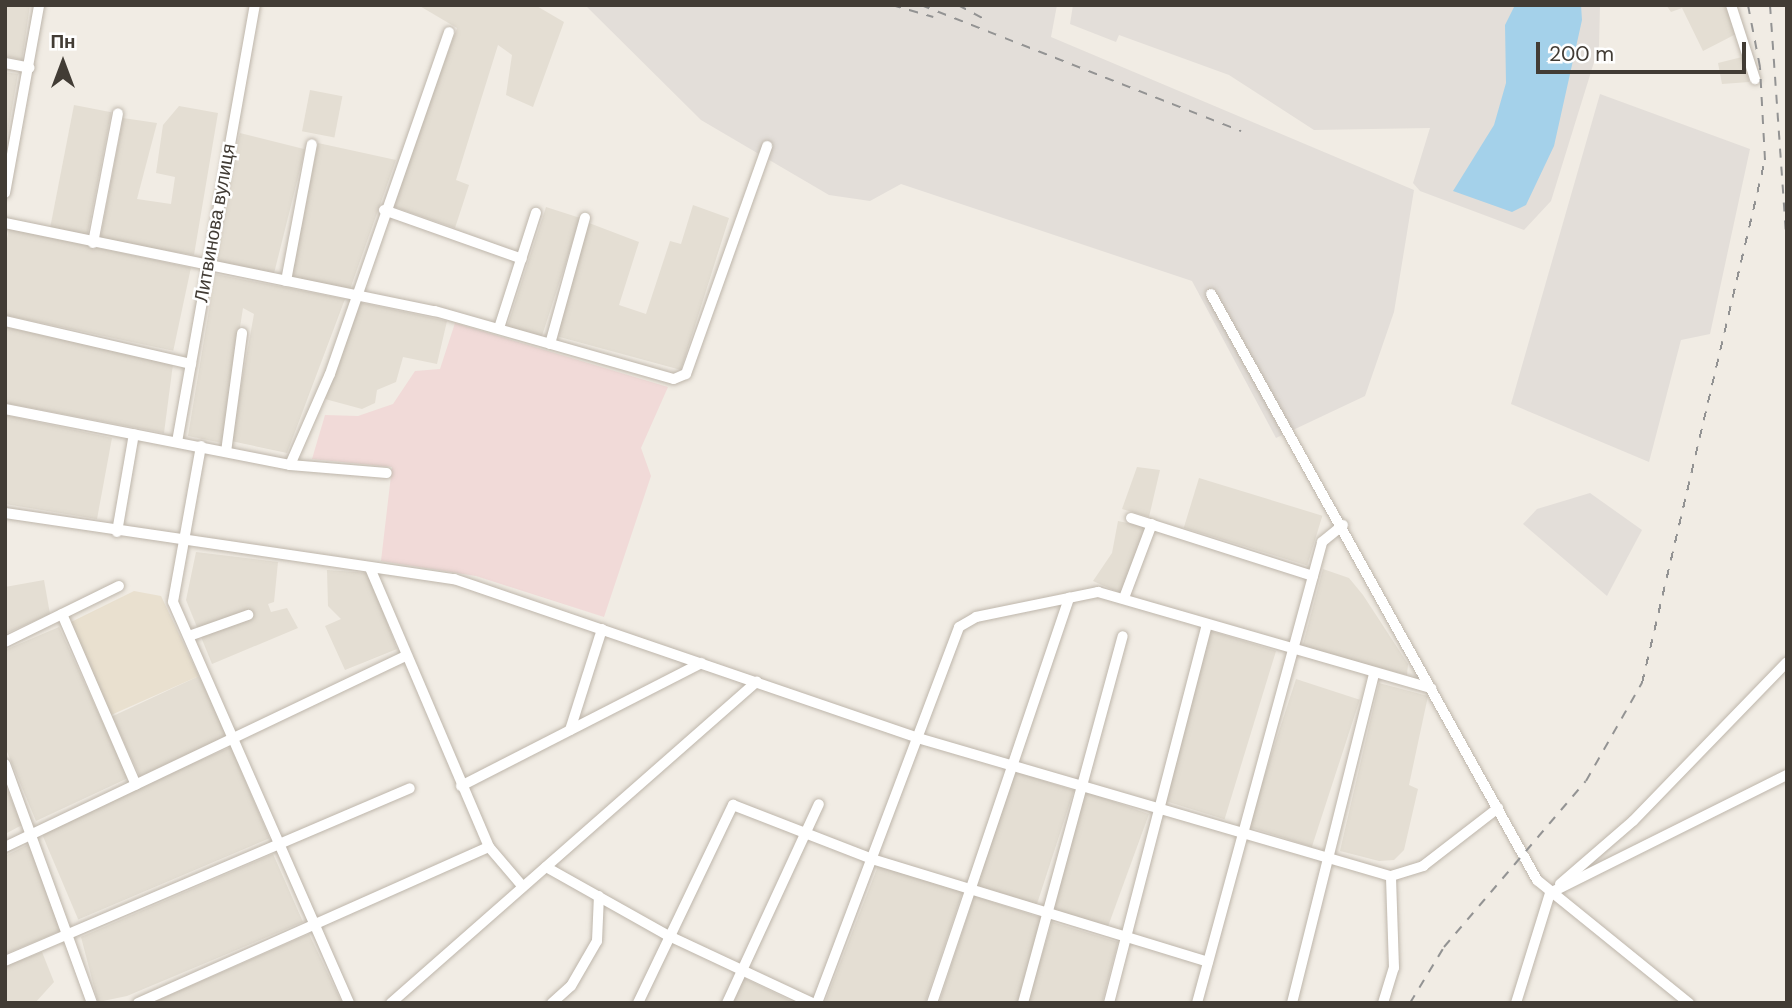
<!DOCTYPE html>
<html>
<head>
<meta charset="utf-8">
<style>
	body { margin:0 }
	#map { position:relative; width:1792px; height:1008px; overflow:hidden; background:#f1ece4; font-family:"DM Sans",sans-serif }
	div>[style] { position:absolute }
	.residential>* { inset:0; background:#e4ded3; transform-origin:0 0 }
	.industrial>* { inset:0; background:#e3ded9 }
	.education>* { inset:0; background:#e9e0cf }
	.medical>* { inset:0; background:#f1dad8 }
	.water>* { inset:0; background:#a4d1ea }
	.roads { filter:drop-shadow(0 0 2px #beb6ab) drop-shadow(0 0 2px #beb6ab) }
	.minor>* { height:10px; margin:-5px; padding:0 5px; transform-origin:5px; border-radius:5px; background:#fff }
	.rail>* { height:2px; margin-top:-1px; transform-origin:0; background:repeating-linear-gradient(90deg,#939393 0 9px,transparent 0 18px) }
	span { translate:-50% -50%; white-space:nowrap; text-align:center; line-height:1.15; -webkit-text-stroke:5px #fff; paint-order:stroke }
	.street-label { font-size:19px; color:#423c35 }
	.frame { position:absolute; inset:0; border:7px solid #423c35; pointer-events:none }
	.north { position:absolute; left:28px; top:28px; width:70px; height:70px; -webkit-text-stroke:5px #fff; paint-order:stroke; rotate:0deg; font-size:19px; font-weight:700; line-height:28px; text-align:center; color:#423c35 }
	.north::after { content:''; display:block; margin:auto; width:24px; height:32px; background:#423c35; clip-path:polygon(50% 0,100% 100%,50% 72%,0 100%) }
	.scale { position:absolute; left:1536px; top:42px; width:210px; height:32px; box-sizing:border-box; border:4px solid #423c35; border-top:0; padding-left:9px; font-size:21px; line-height:24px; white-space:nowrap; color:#423c35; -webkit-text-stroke:5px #fff; paint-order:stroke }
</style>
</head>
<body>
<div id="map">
	<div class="residential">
		<div style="clip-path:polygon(5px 5px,30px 5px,22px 60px,5px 56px)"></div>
		<div style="clip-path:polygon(418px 5px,535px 5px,564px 22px,533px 107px,506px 95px,512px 55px,498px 45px,456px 180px,469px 185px,455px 228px,391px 206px,457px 28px)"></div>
		<div style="clip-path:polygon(1666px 5px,1726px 5px,1738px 33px,1703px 51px,1682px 8px,1671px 12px)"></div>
		<div style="clip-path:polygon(1746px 56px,1749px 82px,1722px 84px,1718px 63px)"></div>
		<div style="clip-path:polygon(5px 72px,18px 74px,7px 137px,5px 136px)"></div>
		<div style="left:310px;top:90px;width:33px;height:42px;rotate:11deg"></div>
		<div style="left:74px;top:105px;width:38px;height:125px;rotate:11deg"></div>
		<div style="clip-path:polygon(179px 106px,218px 113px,194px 255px,100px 240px,123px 118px,157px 123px,137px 199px,171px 204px,175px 177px,156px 173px,163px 125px)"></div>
		<div style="left:240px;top:133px;width:67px;height:130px;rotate:14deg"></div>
		<div style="clip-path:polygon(318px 143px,396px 160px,349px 292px,291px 278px)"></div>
		<div style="clip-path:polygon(693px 205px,729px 218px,681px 370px,556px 336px,589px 223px,639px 242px,619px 305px,646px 314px,670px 241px,681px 244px)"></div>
		<div style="left:546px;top:207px;width:36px;height:126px;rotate:18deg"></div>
		<div style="left:9px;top:229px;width:186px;height:85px;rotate:12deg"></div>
		<div style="clip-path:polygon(215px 274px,345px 299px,287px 453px,231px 441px,254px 314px,243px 308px,222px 443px,188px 436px)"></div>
		<div style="clip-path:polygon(358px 302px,447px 321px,437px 364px,403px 357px,396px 382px,377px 390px,375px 403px,362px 409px,325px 399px)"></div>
		<div style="clip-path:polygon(5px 327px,173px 364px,164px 433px,5px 403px)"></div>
		<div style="clip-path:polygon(5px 415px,112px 438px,97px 519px,5px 504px)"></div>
		<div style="clip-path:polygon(1137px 467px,1160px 470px,1149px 517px,1122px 509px)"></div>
		<div style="left:1199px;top:478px;width:129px;height:52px;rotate:17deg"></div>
		<div style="clip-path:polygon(1118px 521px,1146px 527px,1122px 594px,1093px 581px,1112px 553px)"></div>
		<div style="clip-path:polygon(196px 552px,278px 562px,274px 602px,268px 604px,271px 612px,287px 608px,298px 628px,212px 664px,186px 600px)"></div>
		<div style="clip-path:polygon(1323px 569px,1349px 578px,1363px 595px,1408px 664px,1407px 675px,1302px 648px)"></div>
		<div style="clip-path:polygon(327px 570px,369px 573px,397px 649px,345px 670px,325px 626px,341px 619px,328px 606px)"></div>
		<div style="clip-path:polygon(44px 580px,50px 614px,5px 634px,5px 587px)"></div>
		<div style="clip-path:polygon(59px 627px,128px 778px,36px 821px,5px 747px,5px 650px)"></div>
		<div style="left:1211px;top:631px;width:68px;height:176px;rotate:17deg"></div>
		<div style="left:199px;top:676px;width:66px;height:96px;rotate:65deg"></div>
		<div style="left:1296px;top:679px;width:67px;height:155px;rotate:18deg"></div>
		<div style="clip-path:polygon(1379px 683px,1428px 696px,1409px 785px,1418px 789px,1404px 850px,1394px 860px,1379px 861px,1340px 851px)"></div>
		<div style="left:231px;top:747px;width:99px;height:208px;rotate:67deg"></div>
		<div style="left:1014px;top:771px;width:63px;height:120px;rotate:18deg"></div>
		<div style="clip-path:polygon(5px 784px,22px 825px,5px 834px)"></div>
		<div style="left:1085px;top:791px;width:68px;height:123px;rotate:20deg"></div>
		<div style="clip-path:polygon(31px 843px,65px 929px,5px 954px,5px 856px)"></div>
		<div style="clip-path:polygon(273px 854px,303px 922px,127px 996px,98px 1002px,81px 937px)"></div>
		<div style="clip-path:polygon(878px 866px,963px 891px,925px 1003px,825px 1002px)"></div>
		<div style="clip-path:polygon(974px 896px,1042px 918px,1017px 1003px,939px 1003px)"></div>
		<div style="clip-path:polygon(1052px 922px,1118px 942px,1102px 1003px,1027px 1003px)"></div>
		<div style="clip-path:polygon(309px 934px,342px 1003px,151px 1003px)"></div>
		<div style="clip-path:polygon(42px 952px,54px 982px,35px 1003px,5px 1003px,5px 966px)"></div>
		<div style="clip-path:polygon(744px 978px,795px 1003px,733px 1003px)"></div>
	</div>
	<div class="industrial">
		<div style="clip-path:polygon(585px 5px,1057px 5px,1051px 37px,1414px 190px,1394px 312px,1365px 396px,1276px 438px,1192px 281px,901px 184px,870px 201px,829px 195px,701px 120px)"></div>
		<div style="clip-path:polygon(1073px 5px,1600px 5px,1599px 46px,1551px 201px,1524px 230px,1420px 191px,1413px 183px,1430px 128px,1314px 130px,1229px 75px,1119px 35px,1116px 42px,1070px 24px)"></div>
		<div style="clip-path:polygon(1600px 94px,1750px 149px,1710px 334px,1681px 340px,1649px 462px,1511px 404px)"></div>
		<div style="clip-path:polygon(1590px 493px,1642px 530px,1607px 596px,1523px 524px,1537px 509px)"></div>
	</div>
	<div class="education">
		<div style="clip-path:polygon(134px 591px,161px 596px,199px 676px,111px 715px,69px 623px)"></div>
	</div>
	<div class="medical">
		<div style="clip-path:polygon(455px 323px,668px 387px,641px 448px,651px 476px,604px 617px,476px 576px,381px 561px,392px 467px,312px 459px,325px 415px,358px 416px,393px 404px,415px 371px,440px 369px)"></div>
	</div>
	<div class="water">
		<div style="clip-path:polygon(1515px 5px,1581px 5px,1582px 20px,1554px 146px,1526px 205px,1512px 212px,1453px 191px,1494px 125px,1506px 83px,1505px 25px)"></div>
	</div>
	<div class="roads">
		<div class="minor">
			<div style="left:1731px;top:5px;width:78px;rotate:72deg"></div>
			<div style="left:5px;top:63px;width:25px;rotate:11deg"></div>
			<div style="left:5px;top:193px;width:191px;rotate:-79.7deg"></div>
			<div style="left:384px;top:210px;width:146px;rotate:19.5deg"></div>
			<div style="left:5px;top:223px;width:439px;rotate:11.6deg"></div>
			<div style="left:435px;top:311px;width:248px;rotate:15.9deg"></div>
			<div style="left:674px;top:379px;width:13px;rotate:-23deg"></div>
			<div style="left:686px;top:374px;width:242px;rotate:-70.4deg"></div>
			<div style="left:93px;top:243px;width:132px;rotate:-79.1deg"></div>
			<div style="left:286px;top:281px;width:139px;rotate:-79.3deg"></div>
			<div style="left:1211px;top:294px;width:671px;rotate:60.91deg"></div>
			<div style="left:1537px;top:880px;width:196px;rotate:39deg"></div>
			<div style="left:5px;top:321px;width:191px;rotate:13deg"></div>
			<div style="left:499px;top:328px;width:121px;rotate:-72.2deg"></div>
			<div style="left:550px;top:344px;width:131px;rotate:-74.5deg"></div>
			<div style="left:5px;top:409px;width:290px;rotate:11.1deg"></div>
			<div style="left:290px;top:465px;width:97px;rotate:4.7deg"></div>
			<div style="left:177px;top:442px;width:444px;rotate:-79.9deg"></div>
			<div style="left:201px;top:446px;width:158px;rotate:100.2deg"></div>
			<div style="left:173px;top:602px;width:438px;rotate:66.3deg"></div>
			<div style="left:226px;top:452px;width:120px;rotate:-82.3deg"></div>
			<div style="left:290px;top:465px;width:99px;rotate:-66.3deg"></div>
			<div style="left:330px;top:374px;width:362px;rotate:-70.8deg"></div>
			<div style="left:5px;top:513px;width:454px;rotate:8.4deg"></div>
			<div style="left:454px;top:579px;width:490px;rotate:18.9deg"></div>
			<div style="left:918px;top:738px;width:493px;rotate:16.3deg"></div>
			<div style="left:1131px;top:518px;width:191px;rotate:17.7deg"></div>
			<div style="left:117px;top:532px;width:99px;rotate:-80.2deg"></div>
			<div style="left:370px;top:568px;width:303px;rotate:66.9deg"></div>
			<div style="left:489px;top:847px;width:52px;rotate:49.6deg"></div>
			<div style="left:1124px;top:598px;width:79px;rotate:-69.3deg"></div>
			<div style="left:62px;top:614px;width:186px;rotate:66.6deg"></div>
			<div style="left:189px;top:636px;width:63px;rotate:-19.6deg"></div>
			<div style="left:5px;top:642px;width:127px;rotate:-26.2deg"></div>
			<div style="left:570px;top:730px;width:106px;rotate:-72.4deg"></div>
			<div style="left:5px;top:764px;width:254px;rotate:70deg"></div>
			<div style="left:461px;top:786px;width:270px;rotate:-27.1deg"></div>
			<div style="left:5px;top:847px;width:442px;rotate:-25.5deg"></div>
			<div style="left:546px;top:867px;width:139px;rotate:29.3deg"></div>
			<div style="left:667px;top:935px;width:160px;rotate:25.1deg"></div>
			<div style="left:1560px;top:884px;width:96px;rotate:-40.8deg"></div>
			<div style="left:1633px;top:821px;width:221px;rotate:-45.9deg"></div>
			<div style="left:5px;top:961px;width:440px;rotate:-23.1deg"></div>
			<div style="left:138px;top:1003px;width:384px;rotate:-24deg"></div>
			<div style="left:391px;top:1003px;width:487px;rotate:-41.3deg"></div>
			<div style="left:552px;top:1003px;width:25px;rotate:-42deg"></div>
			<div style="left:571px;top:986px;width:52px;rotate:-60deg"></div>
			<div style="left:597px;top:941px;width:45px;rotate:-87.5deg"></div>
			<div style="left:638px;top:1003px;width:220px;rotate:-64.4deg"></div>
			<div style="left:733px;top:805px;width:152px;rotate:21.2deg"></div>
			<div style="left:875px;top:860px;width:348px;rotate:17deg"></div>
			<div style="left:727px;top:1003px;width:219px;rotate:-65.2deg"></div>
			<div style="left:817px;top:1003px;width:402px;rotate:-69.3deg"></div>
			<div style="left:959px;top:627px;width:20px;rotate:-30deg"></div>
			<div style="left:976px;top:617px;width:125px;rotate:-11.6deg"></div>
			<div style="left:1098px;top:592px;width:347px;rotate:16.1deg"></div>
			<div style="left:932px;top:1003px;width:428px;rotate:-71.3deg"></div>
			<div style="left:1023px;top:1003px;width:380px;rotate:-74.8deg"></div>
			<div style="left:1109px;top:1003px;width:390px;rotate:-75.5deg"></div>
			<div style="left:1197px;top:1003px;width:478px;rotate:-74.8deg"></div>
			<div style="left:1322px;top:542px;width:27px;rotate:-39deg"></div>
			<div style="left:1292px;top:1003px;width:338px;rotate:-76deg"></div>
			<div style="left:1383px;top:1003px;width:37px;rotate:-73deg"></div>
			<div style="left:1394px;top:968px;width:92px;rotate:-91.9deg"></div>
			<div style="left:1391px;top:876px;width:34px;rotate:-17deg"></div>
			<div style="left:1423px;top:866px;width:95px;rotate:-37.7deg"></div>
			<div style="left:1516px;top:1003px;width:115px;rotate:-72.8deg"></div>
			<div style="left:1550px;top:893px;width:265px;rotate:-26.5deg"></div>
		</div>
	</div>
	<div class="rail">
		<div style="left:892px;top:5px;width:43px;rotate:16.3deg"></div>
		<div style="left:921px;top:5px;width:344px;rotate:21.5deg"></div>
		<div style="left:958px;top:5px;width:32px;rotate:28deg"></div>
		<div style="left:1770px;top:5px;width:246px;rotate:86deg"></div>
		<div style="left:1410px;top:1003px;width:66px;rotate:-58.7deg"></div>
		<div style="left:1444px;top:947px;width:218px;rotate:-49.5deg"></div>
		<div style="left:1586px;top:781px;width:113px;rotate:-60.3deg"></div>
		<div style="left:1642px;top:683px;width:537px;rotate:-76.77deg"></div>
		<div style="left:1765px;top:160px;width:93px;rotate:-93.1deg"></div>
		<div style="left:1760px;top:67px;width:63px;rotate:-101deg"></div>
	</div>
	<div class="street-label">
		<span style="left:215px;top:223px;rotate:-80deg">Литвинова вулиця</span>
	</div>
	<div class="frame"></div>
	<div class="north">Пн</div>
	<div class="scale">200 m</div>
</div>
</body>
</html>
